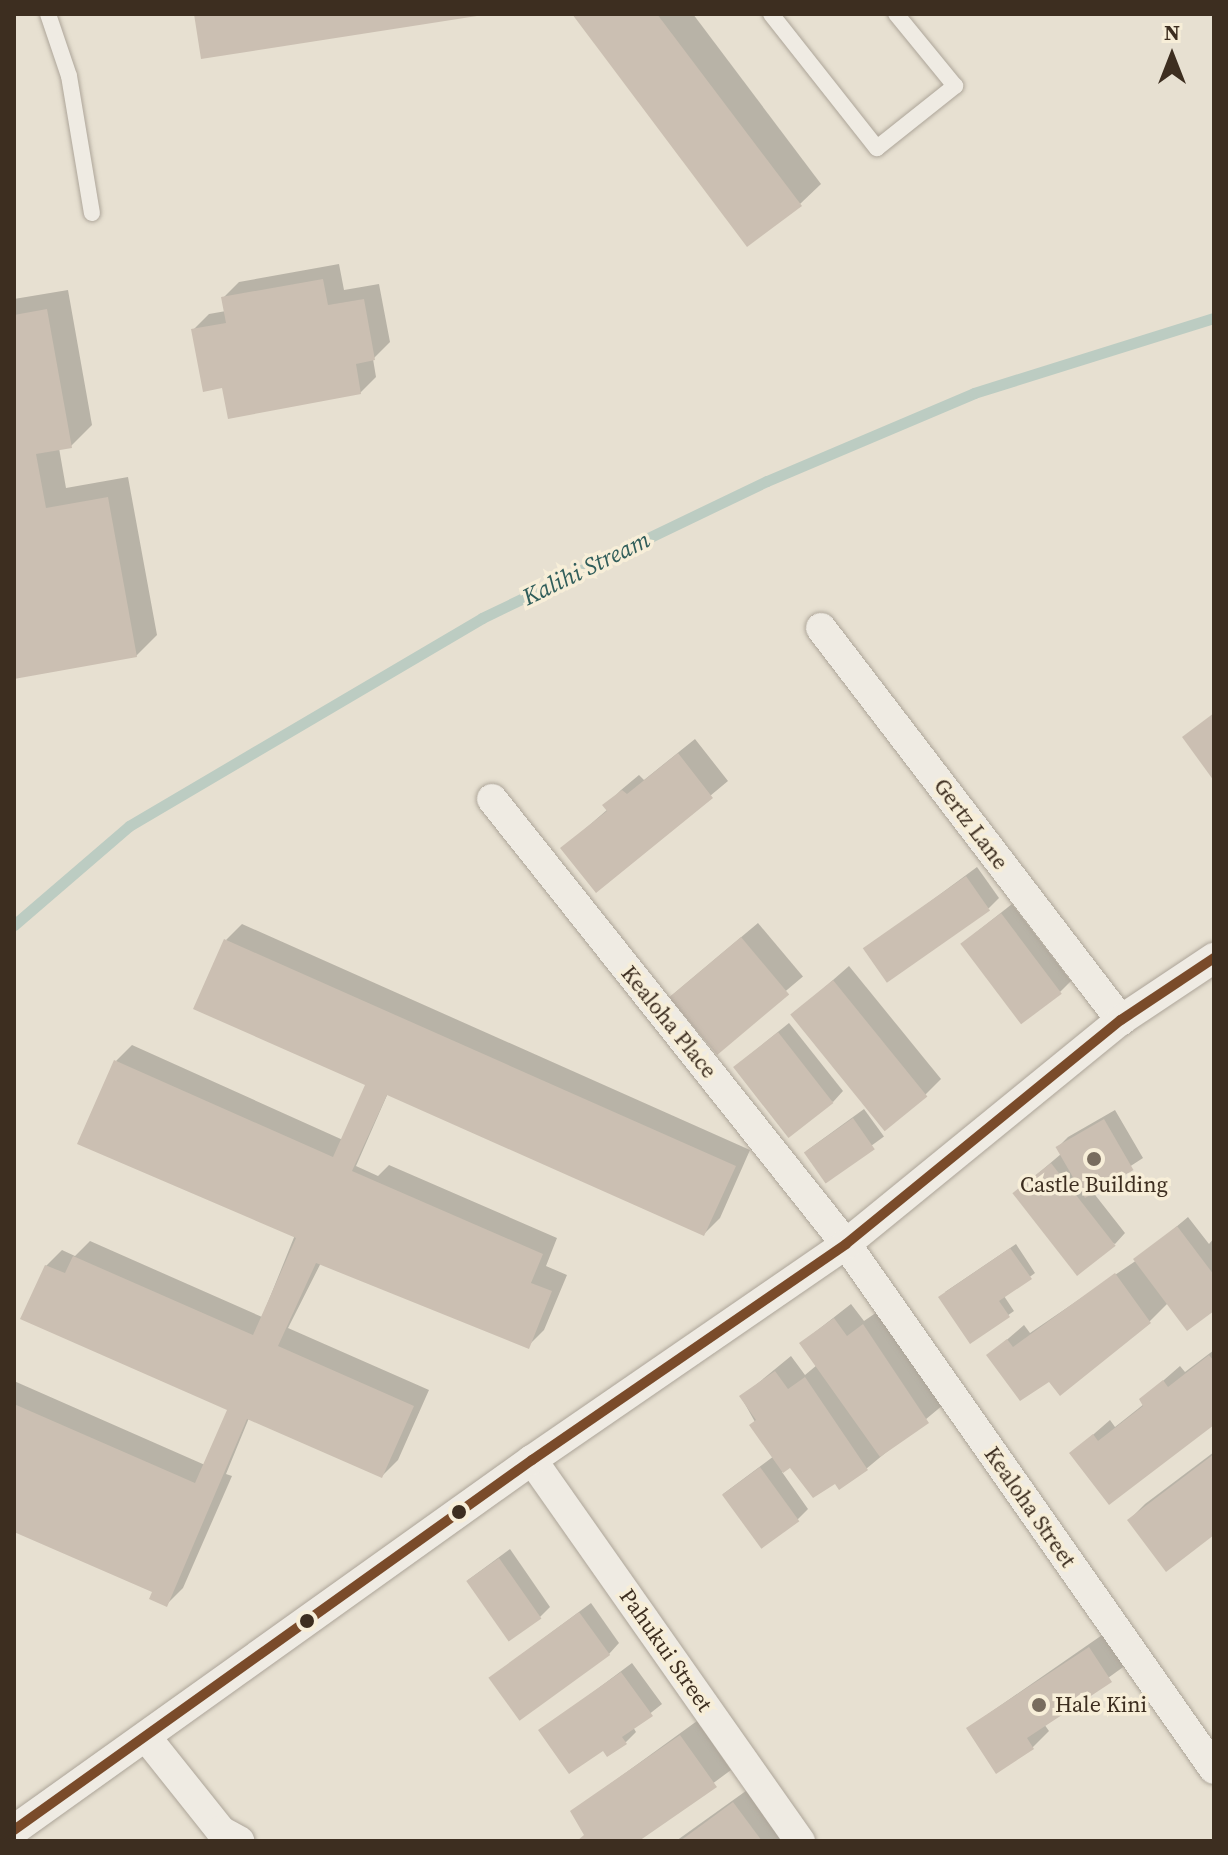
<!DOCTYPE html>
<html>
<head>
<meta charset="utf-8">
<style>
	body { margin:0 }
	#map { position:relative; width:1228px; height:1855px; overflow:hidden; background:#e7e0d1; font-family:"Source Serif 4",serif }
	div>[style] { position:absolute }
	.shadow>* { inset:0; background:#0003; transform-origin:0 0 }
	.stream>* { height:11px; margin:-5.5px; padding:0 5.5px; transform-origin:5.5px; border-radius:5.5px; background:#bcccc2 }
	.building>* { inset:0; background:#cbbfb2; transform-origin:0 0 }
	.roads { filter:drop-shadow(0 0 2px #ada599) drop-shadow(0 0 2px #ada599) }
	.service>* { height:16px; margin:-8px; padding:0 8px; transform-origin:8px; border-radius:8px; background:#efebe3 }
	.minor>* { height:30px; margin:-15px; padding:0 15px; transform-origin:15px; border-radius:15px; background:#efebe3 }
	.bus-1>* { height:10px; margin:-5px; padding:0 5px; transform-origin:5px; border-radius:5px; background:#7a4b2a }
	.dots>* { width:22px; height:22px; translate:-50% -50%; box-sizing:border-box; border:4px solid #f7eed8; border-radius:50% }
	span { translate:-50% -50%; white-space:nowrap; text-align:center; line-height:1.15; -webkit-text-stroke:7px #f7eed8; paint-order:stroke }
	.street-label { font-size:22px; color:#3d2e20 }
	.poi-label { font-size:22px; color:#3d2e20 }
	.left { translate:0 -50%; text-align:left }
	.water-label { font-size:24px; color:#2f5d5a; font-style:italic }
	.frame { position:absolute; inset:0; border:16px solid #3d2e20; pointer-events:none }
	.north { position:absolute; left:1132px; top:16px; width:80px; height:80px; -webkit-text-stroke:6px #f7eed8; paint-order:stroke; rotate:0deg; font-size:22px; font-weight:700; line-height:32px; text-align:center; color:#3d2e20 }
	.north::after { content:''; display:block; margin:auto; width:28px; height:36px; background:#3d2e20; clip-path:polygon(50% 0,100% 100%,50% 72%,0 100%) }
</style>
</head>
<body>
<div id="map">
	<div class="shadow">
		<div style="clip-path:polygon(574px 14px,693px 14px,821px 184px,800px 204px)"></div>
		<div style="clip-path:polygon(339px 264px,344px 290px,379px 284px,390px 342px,373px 359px,376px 377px,360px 393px,224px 386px,193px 330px,209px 314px,226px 311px,223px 298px,239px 282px)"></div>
		<div style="clip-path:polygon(68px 290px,92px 425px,71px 446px,59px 448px,66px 488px,128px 477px,157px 635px,136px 656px,14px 677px,14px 299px)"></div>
		<div style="clip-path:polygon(695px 739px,728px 781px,597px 890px,563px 848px,608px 809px,605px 806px,621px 790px,639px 775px,644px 780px)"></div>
		<div style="clip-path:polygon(977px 867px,999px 898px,989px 908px,866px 949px)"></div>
		<div style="clip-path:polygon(1012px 904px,1071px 981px,1060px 992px,974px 934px)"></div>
		<div style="left:758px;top:923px;width:70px;height:114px;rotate:50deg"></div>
		<div style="clip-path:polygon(242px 924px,750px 1150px,720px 1218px,704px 1234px,388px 1093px,356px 1166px,378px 1176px,389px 1165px,557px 1238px,546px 1266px,567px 1275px,544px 1330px,528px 1346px,333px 1239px,288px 1328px,429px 1390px,398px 1460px,382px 1476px,249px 1418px,226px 1474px,232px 1476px,183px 1588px,167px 1604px,155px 1591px,14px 1530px,14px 1381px,205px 1465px,230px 1410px,46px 1266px,62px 1250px,75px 1256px,90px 1241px,262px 1317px,301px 1220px,116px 1061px,132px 1045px,343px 1140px,368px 1084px,226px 940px)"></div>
		<div style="clip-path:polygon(849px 966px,941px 1079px,925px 1095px,793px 1015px)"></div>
		<div style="clip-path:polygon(789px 1023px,843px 1091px,833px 1102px,747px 1057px)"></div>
		<div style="left:864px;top:1109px;width:34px;height:71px;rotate:54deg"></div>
		<div style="clip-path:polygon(1115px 1110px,1143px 1158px,1092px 1191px,1125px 1233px,1115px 1244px,1015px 1193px,1061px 1154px,1057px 1148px,1068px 1137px)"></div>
		<div style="clip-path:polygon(1188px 1217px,1209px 1244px,1214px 1238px,1214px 1308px,1168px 1303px,1150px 1321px,1050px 1379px,988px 1356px,1024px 1325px,1030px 1333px,1134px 1262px)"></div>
		<div style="clip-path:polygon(1016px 1244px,1035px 1273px,1004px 1296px,1014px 1311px,971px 1341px,945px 1292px)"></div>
		<div style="clip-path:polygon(851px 1304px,864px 1321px,880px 1310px,943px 1405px,866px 1469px,836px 1482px,791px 1465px,782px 1472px,808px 1509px,797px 1520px,723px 1494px,774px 1456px,741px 1397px,791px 1356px,805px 1375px,817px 1365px,801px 1343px)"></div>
		<div style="clip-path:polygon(1214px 1350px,1214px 1423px,1072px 1453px,1110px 1420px,1115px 1427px,1144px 1404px,1141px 1400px,1180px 1366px,1185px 1372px)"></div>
		<div style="clip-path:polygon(1214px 1452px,1214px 1533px,1129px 1520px,1145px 1504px)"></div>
		<div style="clip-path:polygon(510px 1549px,550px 1607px,540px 1617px,468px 1580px)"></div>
		<div style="clip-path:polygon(591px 1603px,619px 1643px,609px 1654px,491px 1677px)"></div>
		<div style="clip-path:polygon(1105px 1633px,1126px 1665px,1044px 1724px,1049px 1731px,1033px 1747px,996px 1771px,968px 1728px)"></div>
		<div style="clip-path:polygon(632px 1663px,662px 1704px,633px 1727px,636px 1732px,626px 1742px,541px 1731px)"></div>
		<div style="clip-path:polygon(697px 1721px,731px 1770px,635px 1841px,581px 1841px,586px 1835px,573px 1811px)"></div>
		<div style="clip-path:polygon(750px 1788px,783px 1841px,676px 1841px)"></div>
	</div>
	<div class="stream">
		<div style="left:14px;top:925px;width:152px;rotate:-40.7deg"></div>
		<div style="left:129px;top:826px;width:410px;rotate:-30.5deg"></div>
		<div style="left:482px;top:618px;width:316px;rotate:-25.7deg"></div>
		<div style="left:767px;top:481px;width:225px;rotate:-23deg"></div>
		<div style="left:974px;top:393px;width:251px;rotate:-17.4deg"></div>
	</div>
	<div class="building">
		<div style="clip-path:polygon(194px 14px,477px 14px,477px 16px,201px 59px)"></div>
		<div style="clip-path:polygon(572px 14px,657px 14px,802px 206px,747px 247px)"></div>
		<div style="clip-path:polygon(323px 279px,328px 305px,364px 299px,375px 360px,356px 364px,361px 394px,228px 419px,222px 388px,203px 392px,191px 329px,226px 323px,221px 297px)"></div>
		<div style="clip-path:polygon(47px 309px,72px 448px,36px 454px,46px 508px,108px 497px,137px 657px,14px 679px,14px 315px)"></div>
		<div style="clip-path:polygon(1214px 713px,1214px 781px,1182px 737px)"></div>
		<div style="clip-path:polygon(678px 753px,713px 798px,596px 893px,560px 848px,607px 811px,602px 805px,622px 790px,627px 794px)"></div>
		<div style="left:966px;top:876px;width:42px;height:126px;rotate:55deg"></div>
		<div style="left:1001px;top:913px;width:101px;height:51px;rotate:53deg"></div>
		<div style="left:741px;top:937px;width:75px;height:94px;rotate:50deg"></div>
		<div style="clip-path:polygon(224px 939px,736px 1166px,704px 1236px,387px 1095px,352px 1171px,543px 1254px,531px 1283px,552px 1291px,529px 1349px,316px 1263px,278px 1346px,414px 1406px,382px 1478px,247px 1419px,167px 1607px,149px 1599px,152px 1592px,14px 1532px,14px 1404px,195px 1483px,227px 1410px,20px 1319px,45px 1265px,65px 1273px,73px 1256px,253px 1335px,296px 1238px,77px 1144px,114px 1060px,333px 1157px,365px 1085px,193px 1009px)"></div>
		<div style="left:833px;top:980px;width:150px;height:55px;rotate:51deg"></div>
		<div style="left:778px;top:1032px;width:90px;height:57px;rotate:52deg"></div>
		<div style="left:853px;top:1118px;width:38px;height:60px;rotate:55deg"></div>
		<div style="left:1104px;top:1119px;width:59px;height:56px;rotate:60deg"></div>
		<div style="left:1051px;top:1163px;width:105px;height:49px;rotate:52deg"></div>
		<div style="clip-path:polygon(1177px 1226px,1214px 1275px,1214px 1311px,1187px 1331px,1133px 1259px)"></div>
		<div style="clip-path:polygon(1010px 1248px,1032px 1279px,999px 1301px,1010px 1317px,970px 1344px,938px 1297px)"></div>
		<div style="clip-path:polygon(1115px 1273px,1151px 1323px,1060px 1396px,1049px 1382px,1020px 1401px,986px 1355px,1007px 1339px,1013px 1347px)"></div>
		<div style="clip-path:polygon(834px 1318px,847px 1336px,863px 1324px,929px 1423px,880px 1457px,799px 1343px)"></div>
		<div style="clip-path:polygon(1209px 1355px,1214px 1361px,1214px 1425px,1109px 1505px,1069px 1453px,1093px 1434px,1098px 1441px,1143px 1406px,1139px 1399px,1163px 1380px,1168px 1387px)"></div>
		<div style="clip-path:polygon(775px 1371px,788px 1389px,805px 1377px,868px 1470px,839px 1490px,835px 1484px,813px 1498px,790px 1468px,783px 1473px,749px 1425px,756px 1420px,739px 1396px)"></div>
		<div style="clip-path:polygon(1214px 1454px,1214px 1535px,1166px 1572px,1127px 1520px)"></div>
		<div style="left:760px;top:1467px;width:67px;height:47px;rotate:54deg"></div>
		<div style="left:499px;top:1558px;width:74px;height:40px;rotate:55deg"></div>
		<div style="left:579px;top:1612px;width:53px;height:112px;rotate:54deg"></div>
		<div style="clip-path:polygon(1089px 1647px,1112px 1682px,1027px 1738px,1034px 1749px,996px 1774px,966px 1728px)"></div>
		<div style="clip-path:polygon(621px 1672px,653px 1716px,622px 1737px,627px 1744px,607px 1757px,603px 1751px,569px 1774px,538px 1730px)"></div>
		<div style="clip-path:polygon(680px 1735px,717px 1787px,639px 1841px,577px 1841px,584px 1835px,570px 1811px)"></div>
		<div style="clip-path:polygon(733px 1802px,762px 1841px,680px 1841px)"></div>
	</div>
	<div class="roads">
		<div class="service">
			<div style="left:48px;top:14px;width:65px;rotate:71.3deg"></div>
			<div style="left:69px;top:76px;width:139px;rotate:80.5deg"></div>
			<div style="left:771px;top:14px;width:171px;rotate:51.7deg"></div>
			<div style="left:877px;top:148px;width:100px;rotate:-38.5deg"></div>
			<div style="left:955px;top:86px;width:93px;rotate:-129.3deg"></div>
		</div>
		<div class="minor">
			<div style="left:821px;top:628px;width:494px;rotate:52.6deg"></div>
			<div style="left:492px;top:799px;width:569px;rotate:51.5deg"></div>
			<div style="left:846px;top:1244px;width:641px;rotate:54.97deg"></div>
			<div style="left:532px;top:1460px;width:466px;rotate:54.9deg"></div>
			<div style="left:146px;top:1737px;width:120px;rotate:51.4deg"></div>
			<div style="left:221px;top:1831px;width:21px;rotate:29deg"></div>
			<div style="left:14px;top:1830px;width:637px;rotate:-35.54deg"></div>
			<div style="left:532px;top:1460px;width:381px;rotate:-34.5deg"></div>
			<div style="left:846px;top:1244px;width:355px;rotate:-39.2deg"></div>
			<div style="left:1121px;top:1020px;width:112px;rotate:-33.7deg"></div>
		</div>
	</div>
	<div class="bus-1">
		<div style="left:14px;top:1830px;width:637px;rotate:-35.54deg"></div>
		<div style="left:532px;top:1460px;width:381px;rotate:-34.5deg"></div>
		<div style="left:846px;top:1244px;width:355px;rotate:-39.2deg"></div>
		<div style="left:1121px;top:1020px;width:112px;rotate:-33.7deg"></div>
	</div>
	<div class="dots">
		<div style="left:1094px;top:1159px;background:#786c5e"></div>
		<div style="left:459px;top:1512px;background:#3d2e20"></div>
		<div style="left:307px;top:1621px;background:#3d2e20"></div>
		<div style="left:1039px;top:1705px;background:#786c5e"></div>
	</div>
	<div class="street-label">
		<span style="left:971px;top:824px;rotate:53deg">Gertz Lane</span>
		<span style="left:669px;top:1022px;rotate:51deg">Kealoha Place</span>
		<span style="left:1030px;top:1507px;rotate:55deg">Kealoha Street</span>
		<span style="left:666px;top:1650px;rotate:55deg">Pahukui Street</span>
	</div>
	<div class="poi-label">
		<span style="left:1094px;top:1185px">Castle Building</span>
		<span class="left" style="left:1055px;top:1705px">Hale Kini</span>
	</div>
	<div class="water-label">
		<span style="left:586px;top:568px;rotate:-26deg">Kalihi Stream</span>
	</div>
	<div class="frame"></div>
	<div class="north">N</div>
</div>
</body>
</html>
